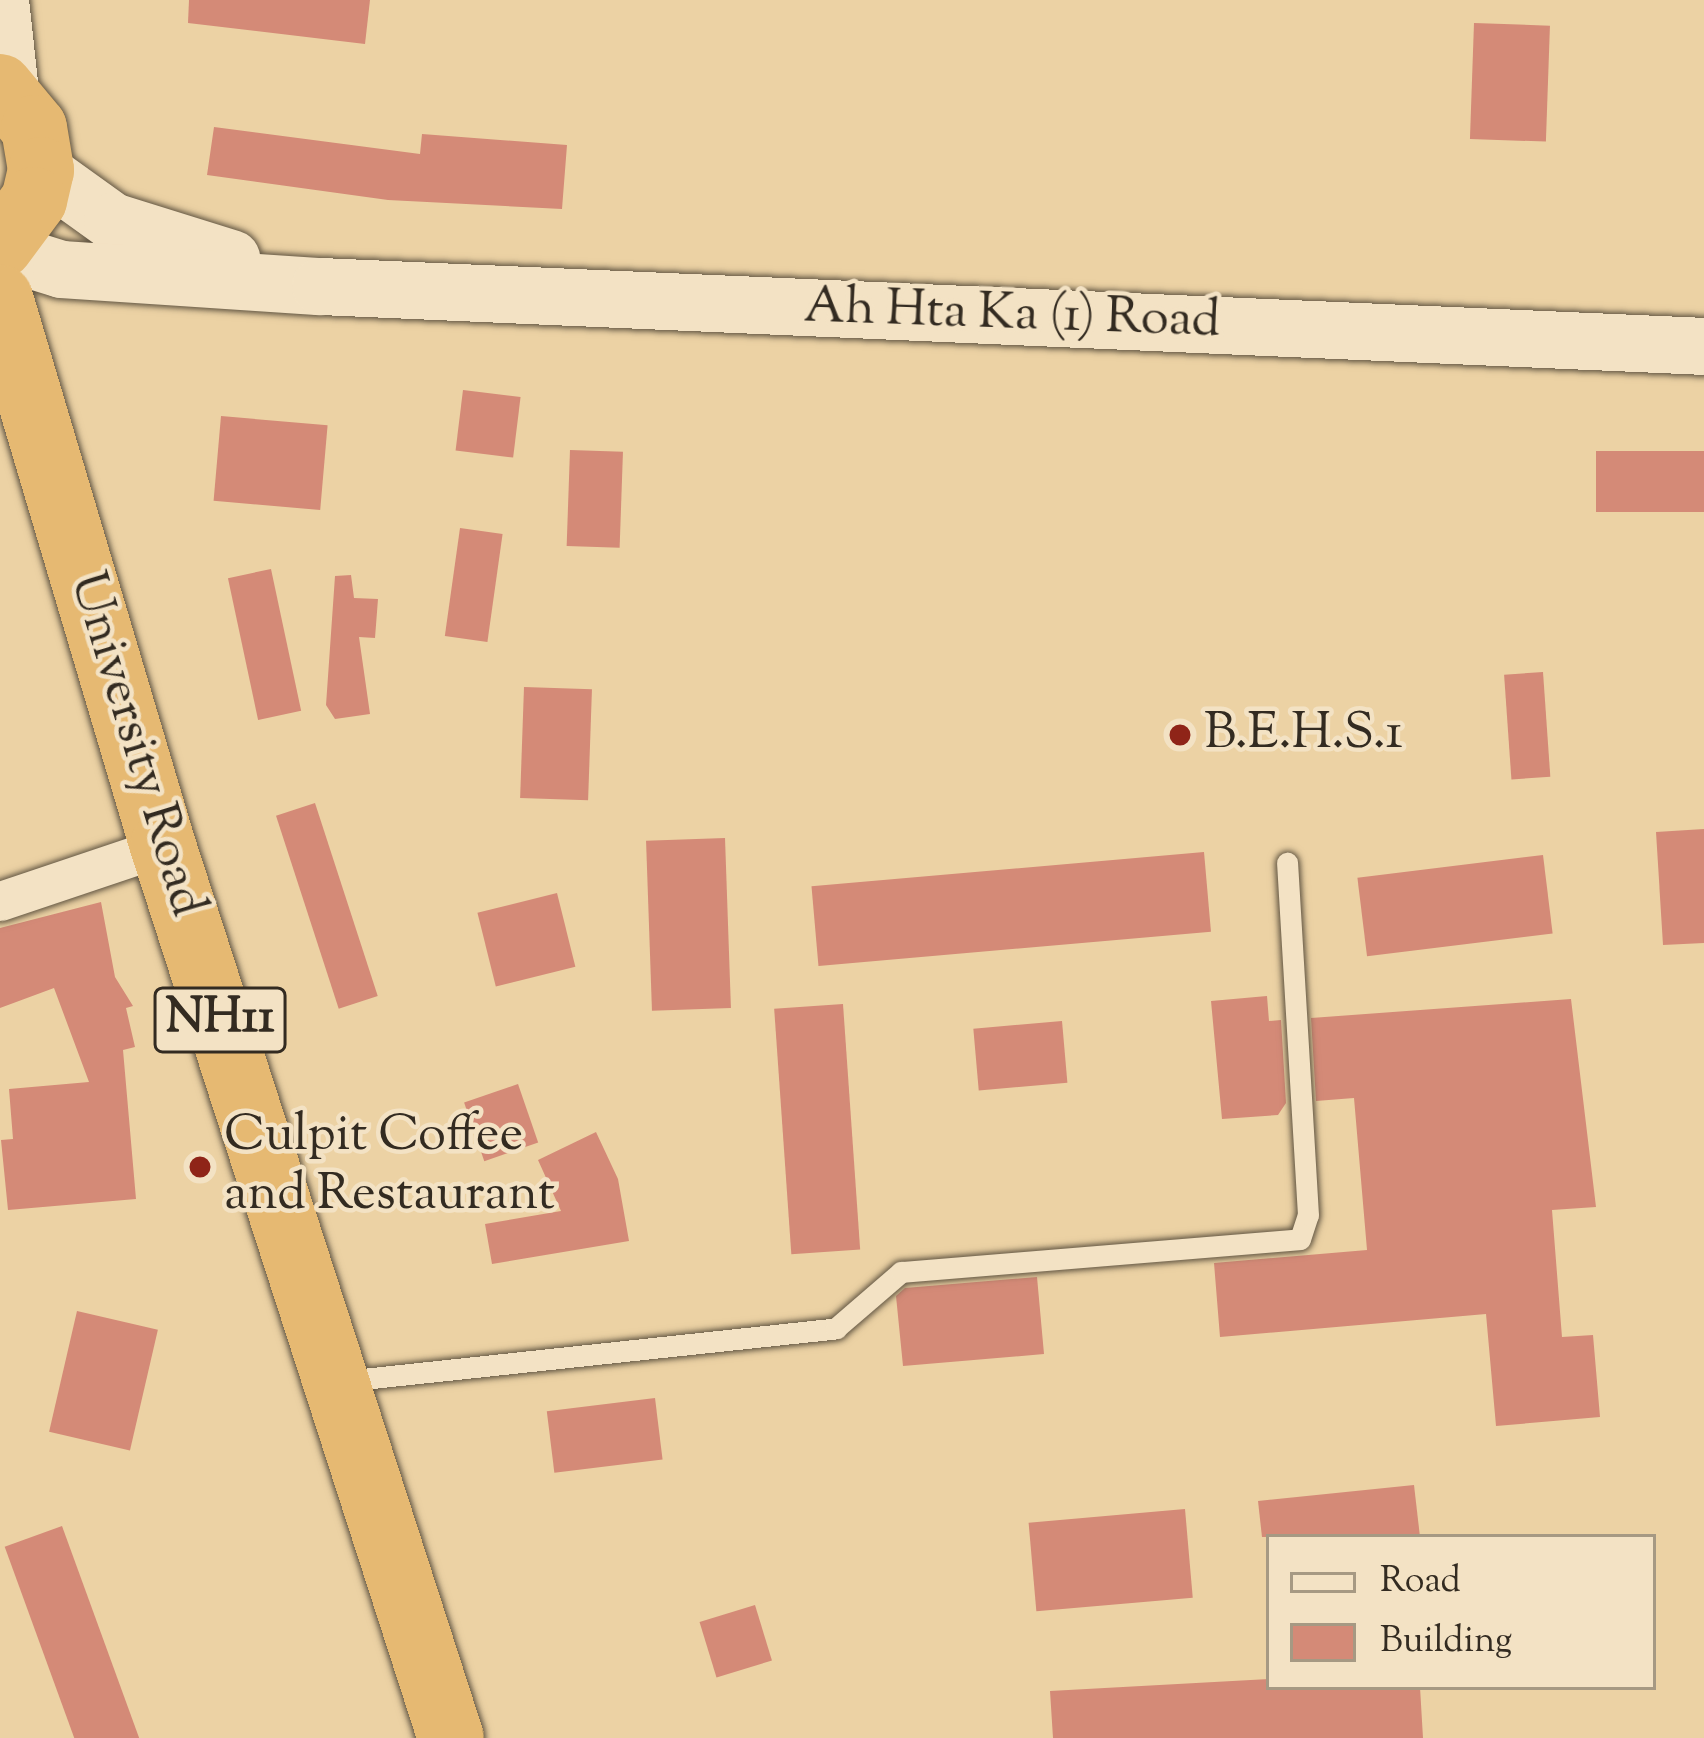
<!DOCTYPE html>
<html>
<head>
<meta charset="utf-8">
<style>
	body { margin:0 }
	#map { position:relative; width:1704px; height:1738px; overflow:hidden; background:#ecd2a4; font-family:"Sorts Mill Goudy",serif }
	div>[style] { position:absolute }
	.building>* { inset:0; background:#d48a77; transform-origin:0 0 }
	.roads { filter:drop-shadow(0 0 3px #615542) drop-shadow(0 0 3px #615542) }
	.lane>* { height:21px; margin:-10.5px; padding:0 10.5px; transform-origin:10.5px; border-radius:10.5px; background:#f3e2c4 }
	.street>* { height:39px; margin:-19.5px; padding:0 19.5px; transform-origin:19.5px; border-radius:19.5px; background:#f3e2c4 }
	.secondary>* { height:57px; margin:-28.5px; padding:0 28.5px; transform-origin:28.5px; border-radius:28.5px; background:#f3e2c4 }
	.highway>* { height:66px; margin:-33px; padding:0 33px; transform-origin:33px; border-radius:33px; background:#e6b972 }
	.dots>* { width:33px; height:33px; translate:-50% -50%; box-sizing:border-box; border:6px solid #f3e2c4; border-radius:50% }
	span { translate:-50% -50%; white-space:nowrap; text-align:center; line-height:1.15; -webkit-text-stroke:9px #f3e2c4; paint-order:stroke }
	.shield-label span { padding:3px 9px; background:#f3e2c4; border:3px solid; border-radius:9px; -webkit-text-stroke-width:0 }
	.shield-label { font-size:48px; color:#332b21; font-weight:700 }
	.street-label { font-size:51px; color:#332b21 }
	.poi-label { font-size:51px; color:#332b21 }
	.left { translate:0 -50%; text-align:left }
	.legend { position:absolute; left:1266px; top:1534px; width:390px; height:156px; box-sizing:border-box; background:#f3e2c4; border:3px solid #a69983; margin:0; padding:15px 21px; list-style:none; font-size:36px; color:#332b21 }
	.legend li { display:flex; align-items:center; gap:24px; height:60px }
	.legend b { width:60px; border:3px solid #a69983 }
</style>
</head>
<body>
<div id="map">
	<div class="building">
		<div style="clip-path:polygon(189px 0,370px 0,365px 44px,188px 23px)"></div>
		<div style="left:1474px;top:23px;width:76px;height:116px;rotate:2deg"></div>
		<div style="clip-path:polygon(214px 127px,420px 154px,422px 134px,567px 145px,562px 209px,388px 200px,207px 175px)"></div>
		<div style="left:463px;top:390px;width:58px;height:61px;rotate:7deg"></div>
		<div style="left:221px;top:416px;width:107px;height:85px;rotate:5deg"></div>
		<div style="left:570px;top:450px;width:53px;height:96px;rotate:2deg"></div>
		<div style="left:1704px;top:451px;width:61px;height:108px;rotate:90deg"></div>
		<div style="left:460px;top:528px;width:43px;height:109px;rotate:8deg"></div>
		<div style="left:271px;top:569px;width:145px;height:44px;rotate:78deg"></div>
		<div style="clip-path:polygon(351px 575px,354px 598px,378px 599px,375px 638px,359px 637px,370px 714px,335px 719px,326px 705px,335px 576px)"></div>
		<div style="left:1543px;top:672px;width:105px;height:39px;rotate:86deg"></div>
		<div style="left:524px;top:687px;width:68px;height:111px;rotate:2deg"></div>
		<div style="left:315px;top:803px;width:203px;height:41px;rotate:72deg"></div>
		<div style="clip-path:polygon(1704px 829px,1704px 943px,1663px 945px,1656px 832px)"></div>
		<div style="left:725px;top:838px;width:170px;height:79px;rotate:88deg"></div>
		<div style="left:1204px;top:852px;width:80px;height:394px;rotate:85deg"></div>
		<div style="left:1543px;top:855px;width:79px;height:187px;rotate:83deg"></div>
		<div style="left:557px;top:893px;width:76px;height:82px;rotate:76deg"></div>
		<div style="clip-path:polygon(101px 902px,115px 977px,133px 1006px,126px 1008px,135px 1047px,123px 1050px,136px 1199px,8px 1210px,1px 1140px,13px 1139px,9px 1089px,89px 1082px,54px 988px,0 1008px,0 928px)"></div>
		<div style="clip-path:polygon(1267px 996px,1269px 1021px,1281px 1020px,1286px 1103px,1278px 1115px,1222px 1119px,1211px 1001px)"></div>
		<div style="clip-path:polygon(1571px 999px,1596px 1207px,1552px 1210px,1562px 1337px,1593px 1335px,1600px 1417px,1496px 1426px,1486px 1314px,1220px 1337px,1214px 1263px,1367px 1250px,1354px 1098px,1316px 1101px,1311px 1018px)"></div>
		<div style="left:843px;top:1004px;width:246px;height:69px;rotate:86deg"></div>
		<div style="left:1062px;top:1021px;width:62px;height:89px;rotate:85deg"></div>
		<div style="left:518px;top:1084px;width:62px;height:57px;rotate:71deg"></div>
		<div style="clip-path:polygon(596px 1132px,618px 1179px,629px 1241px,492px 1264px,485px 1224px,561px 1211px,538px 1160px)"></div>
		<div style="clip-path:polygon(1037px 1277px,1044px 1354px,903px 1366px,896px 1296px,905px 1288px)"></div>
		<div style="left:77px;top:1311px;width:83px;height:124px;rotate:13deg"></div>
		<div style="left:655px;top:1398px;width:62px;height:109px;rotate:83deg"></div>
		<div style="clip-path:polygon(1414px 1485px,1420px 1537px,1262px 1537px,1258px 1501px)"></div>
		<div style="left:1185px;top:1509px;width:89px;height:157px;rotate:85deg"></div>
		<div style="left:62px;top:1526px;width:226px;height:61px;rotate:70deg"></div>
		<div style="left:755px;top:1605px;width:58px;height:58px;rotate:73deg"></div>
		<div style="clip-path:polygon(1269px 1679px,1269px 1687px,1420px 1687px,1423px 1738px,1053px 1738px,1050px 1691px)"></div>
	</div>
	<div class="roads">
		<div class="lane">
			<div style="left:344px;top:1381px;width:495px;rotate:-6.1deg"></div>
			<div style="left:836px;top:1328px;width:86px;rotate:-40.7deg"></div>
			<div style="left:901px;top:1272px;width:400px;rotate:-4.7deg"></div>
			<div style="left:1300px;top:1239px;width:25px;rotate:-72deg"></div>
			<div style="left:1308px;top:1215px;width:353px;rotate:-93.4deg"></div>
		</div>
		<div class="street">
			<div style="left:0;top:901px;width:172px;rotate:-18.6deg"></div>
		</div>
		<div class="secondary">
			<div style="left:0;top:0;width:93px;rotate:83.8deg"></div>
			<div style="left:41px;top:170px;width:87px;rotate:35.7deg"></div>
			<div style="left:112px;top:221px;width:125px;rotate:17.3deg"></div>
			<div style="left:0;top:250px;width:64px;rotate:17.3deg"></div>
			<div style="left:61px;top:269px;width:260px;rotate:3.8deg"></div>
			<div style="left:320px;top:286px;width:1385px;rotate:2.48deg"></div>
		</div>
		<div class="highway">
			<div style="left:0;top:87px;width:53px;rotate:50.3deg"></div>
			<div style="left:34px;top:128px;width:43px;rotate:80.5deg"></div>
			<div style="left:41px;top:170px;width:31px;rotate:103deg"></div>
			<div style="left:34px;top:200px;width:57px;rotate:126.5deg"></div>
			<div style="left:0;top:298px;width:572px;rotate:73.44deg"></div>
			<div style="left:163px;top:846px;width:937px;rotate:72.11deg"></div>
		</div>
	</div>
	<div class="dots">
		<div style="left:1180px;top:735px;background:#8f2418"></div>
		<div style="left:200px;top:1167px;background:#8f2418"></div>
	</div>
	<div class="shield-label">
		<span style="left:220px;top:1020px">NH11</span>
	</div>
	<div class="street-label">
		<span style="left:1012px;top:316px;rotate:2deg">Ah Hta Ka (1) Road</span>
		<span style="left:135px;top:745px;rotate:73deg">University Road</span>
	</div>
	<div class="poi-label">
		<span class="left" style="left:1204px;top:735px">B.E.H.S.1</span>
		<span class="left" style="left:224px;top:1167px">Culpit Coffee<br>and Restaurant</span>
	</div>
	<ul class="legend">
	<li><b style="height:15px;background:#f3e2c4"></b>Road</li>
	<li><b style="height:33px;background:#d48a77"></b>Building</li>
	</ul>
</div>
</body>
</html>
